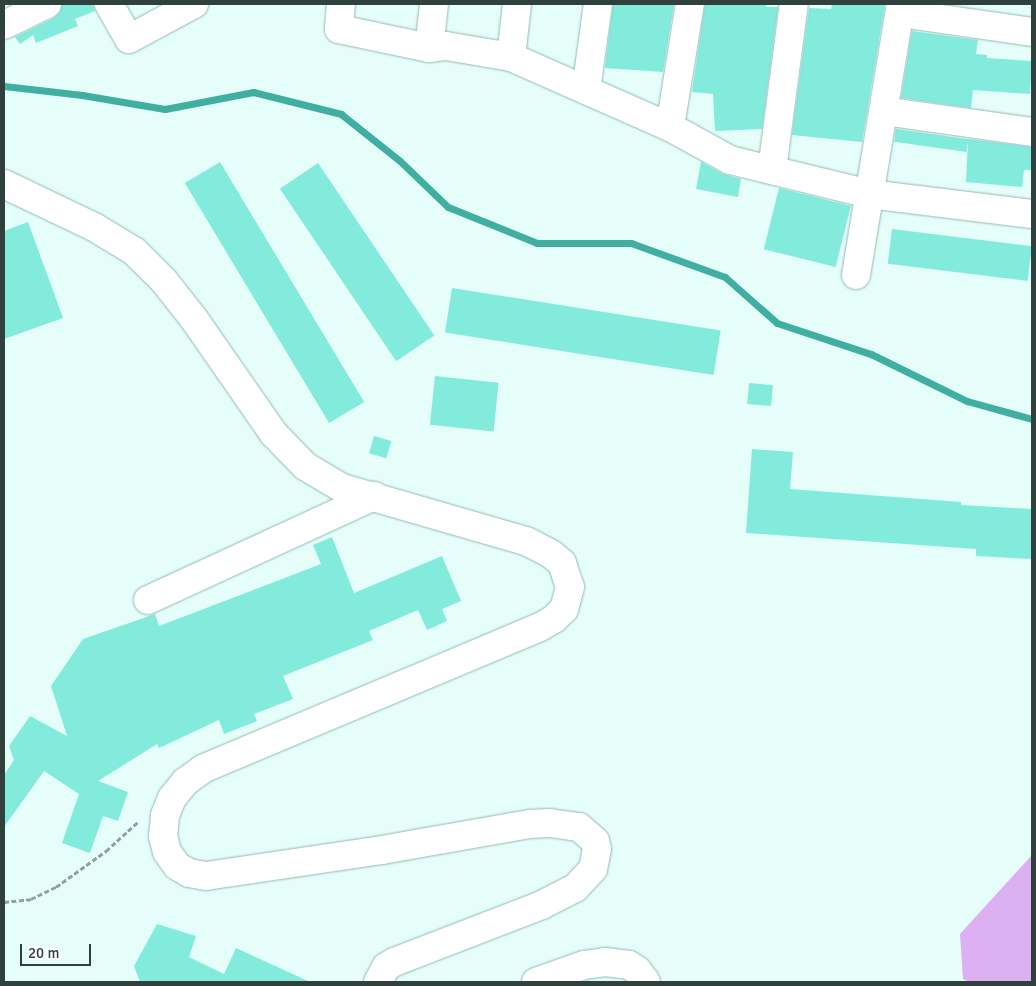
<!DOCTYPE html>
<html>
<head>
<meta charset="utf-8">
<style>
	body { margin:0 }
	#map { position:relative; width:1036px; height:986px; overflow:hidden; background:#e5fefa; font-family:Signika,sans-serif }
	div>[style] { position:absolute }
	.forest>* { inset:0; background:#dcb0f2 }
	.stream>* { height:7px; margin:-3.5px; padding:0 3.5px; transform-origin:3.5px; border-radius:3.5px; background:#40aea1 }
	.building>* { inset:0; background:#82ebdc; transform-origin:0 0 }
	.path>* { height:3px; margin-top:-1.5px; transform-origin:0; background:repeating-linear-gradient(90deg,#8da29e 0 5px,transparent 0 7.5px) }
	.roads { filter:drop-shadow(0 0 1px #91bab3) drop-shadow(0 0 1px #91bab3) }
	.minor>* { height:28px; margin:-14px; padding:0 14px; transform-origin:14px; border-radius:14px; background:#fff }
	.major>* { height:28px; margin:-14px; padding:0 14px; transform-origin:14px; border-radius:14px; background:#fff }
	span { translate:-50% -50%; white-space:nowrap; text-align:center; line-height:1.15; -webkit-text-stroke:4.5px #fff; paint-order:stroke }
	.frame { position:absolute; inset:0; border:5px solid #2f403d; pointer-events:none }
	.scale { position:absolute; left:20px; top:944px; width:71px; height:22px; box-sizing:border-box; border:2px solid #2f403d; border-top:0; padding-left:6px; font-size:15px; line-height:18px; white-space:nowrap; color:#2f403d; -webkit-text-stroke:4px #fff; paint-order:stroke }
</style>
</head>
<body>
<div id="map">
	<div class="forest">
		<div style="clip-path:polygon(1032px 855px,1032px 982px,970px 982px,963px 979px,960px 934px)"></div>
	</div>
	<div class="stream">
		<div style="left:4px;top:86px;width:79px;rotate:6.6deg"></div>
		<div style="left:82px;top:95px;width:84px;rotate:9.6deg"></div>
		<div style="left:165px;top:109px;width:90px;rotate:-10.9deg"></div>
		<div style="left:253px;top:92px;width:91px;rotate:14deg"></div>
		<div style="left:341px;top:114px;width:75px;rotate:38.5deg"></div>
		<div style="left:400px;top:161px;width:66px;rotate:43.8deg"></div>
		<div style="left:448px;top:207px;width:96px;rotate:22deg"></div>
		<div style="left:537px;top:243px;width:94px"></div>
		<div style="left:631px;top:243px;width:100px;rotate:19.9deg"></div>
		<div style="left:725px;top:277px;width:69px;rotate:41.5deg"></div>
		<div style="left:777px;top:323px;width:99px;rotate:18.3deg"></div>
		<div style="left:871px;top:354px;width:107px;rotate:26.1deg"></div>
		<div style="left:967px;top:401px;width:67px;rotate:15.5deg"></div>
	</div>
	<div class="building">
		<div style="clip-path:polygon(62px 4px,93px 4px,95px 11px,75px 19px,78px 26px,36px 43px,33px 35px,20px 44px,15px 37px,54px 18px,60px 12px)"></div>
		<div style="clip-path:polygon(613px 4px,674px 4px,663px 72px,605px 68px)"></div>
		<div style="clip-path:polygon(705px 4px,766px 4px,766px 7px,778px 7px,762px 129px,715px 131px,713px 94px,692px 92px)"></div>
		<div style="clip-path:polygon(832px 4px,885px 4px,862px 142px,792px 135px,809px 8px,831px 9px)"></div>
		<div style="clip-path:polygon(912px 31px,978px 40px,976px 54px,987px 55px,987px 58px,1032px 61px,1030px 94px,973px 90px,971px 108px,901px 98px)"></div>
		<div style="left:896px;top:129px;width:73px;height:13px;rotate:8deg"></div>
		<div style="clip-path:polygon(968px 139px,1032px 147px,1032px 170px,1024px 170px,1022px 187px,966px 182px)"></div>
		<div style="left:220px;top:162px;width:280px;height:41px;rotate:59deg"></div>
		<div style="clip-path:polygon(701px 162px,723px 174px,741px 179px,738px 197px,696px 189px)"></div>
		<div style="left:318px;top:163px;width:208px;height:46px;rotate:56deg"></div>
		<div style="left:779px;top:188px;width:74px;height:63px;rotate:14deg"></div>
		<div style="clip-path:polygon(28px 222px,63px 318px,4px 339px,4px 231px)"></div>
		<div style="left:892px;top:229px;width:141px;height:35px;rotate:7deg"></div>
		<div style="left:452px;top:288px;width:272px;height:45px;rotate:9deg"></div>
		<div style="left:435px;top:376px;width:64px;height:49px;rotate:6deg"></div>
		<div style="left:749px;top:383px;width:24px;height:21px;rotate:5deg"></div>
		<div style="left:374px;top:436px;width:18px;height:18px;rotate:16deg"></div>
		<div style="clip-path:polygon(752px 449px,793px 452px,790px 489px,961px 502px,961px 505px,1032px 509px,1032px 559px,976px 556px,976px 549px,746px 533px)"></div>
		<div style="clip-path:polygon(332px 537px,354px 593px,442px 556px,461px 601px,442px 609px,447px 621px,427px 630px,418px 610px,369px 631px,373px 640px,283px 676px,293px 699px,254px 714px,257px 721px,224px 734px,219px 720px,159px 748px,157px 744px,98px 781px,128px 792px,118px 821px,103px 816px,90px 853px,62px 843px,79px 794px,44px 771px,4px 827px,4px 775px,14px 760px,9px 746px,30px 716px,67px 736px,51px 686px,83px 639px,155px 614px,159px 626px,321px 564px,313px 545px)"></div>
		<div style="clip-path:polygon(157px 924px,196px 936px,189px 957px,224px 974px,236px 948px,310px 982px,140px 982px,134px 966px)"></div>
	</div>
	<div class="path">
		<div style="left:4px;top:902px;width:27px;rotate:-6deg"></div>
		<div style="left:31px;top:899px;width:28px;rotate:-26deg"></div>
		<div style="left:56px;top:887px;width:62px;rotate:-35.8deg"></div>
		<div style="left:106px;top:851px;width:45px;rotate:-42.3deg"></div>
	</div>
	<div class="roads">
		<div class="minor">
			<div style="left:109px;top:4px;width:40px;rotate:60.3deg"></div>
			<div style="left:129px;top:39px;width:74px;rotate:-28.3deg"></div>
			<div style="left:341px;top:4px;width:25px;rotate:95deg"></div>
			<div style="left:339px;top:29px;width:92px;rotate:11.9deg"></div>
			<div style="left:429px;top:48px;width:17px;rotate:-7deg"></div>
			<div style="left:446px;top:46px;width:66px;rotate:9.6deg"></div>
			<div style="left:511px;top:57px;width:174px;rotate:23.8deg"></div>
			<div style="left:670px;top:127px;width:68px;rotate:28.8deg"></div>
			<div style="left:730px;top:160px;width:143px;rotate:13.7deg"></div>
			<div style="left:869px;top:194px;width:164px;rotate:7deg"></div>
			<div style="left:900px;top:13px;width:133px;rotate:8.2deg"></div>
			<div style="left:4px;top:25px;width:48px;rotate:-26deg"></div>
			<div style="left:429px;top:48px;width:44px;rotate:-83.5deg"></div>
			<div style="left:511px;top:57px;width:53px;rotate:-83.5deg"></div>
			<div style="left:586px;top:90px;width:87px;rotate:-82.1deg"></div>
			<div style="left:883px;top:111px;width:150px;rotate:8deg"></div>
			<div style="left:670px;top:127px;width:125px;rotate:-80.8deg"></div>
			<div style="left:772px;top:170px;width:167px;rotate:-82.5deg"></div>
			<div style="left:856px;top:275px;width:275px;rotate:-80.6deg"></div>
			<div style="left:148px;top:600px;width:249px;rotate:-24.7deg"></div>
		</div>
		<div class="major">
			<div style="left:4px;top:184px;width:100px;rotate:25.5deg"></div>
			<div style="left:94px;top:227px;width:47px;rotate:31deg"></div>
			<div style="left:134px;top:251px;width:42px;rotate:45deg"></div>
			<div style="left:164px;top:281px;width:48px;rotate:51.7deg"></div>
			<div style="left:194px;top:319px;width:140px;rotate:55.2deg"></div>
			<div style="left:274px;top:434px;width:45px;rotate:45.9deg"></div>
			<div style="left:305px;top:466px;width:43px;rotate:30.7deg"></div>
			<div style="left:342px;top:488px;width:191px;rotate:16.1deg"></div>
			<div style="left:526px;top:541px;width:28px;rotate:27deg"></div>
			<div style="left:551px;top:554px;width:14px;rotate:39deg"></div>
			<div style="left:562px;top:563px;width:25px;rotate:72deg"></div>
			<div style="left:570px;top:587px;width:23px;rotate:105deg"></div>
			<div style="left:564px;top:609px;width:14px;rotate:135deg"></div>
			<div style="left:554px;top:619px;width:16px;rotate:150deg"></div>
			<div style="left:540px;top:627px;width:366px;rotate:157.2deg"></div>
			<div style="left:203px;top:769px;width:22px;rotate:144deg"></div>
			<div style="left:185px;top:782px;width:21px;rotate:129deg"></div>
			<div style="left:172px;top:798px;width:18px;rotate:112deg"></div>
			<div style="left:165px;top:815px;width:21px;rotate:95deg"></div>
			<div style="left:163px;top:836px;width:16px;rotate:76deg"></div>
			<div style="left:167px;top:852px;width:17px;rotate:54deg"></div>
			<div style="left:177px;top:866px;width:14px;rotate:30deg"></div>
			<div style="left:189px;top:873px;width:17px;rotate:10deg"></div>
			<div style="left:206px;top:876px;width:178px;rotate:-8.4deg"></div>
			<div style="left:382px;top:850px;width:150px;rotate:-10deg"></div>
			<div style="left:530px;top:824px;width:20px;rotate:-3deg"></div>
			<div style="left:550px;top:823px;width:29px;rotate:8deg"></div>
			<div style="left:579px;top:827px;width:21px;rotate:41deg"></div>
			<div style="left:595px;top:841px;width:8px;rotate:76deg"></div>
			<div style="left:597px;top:849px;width:20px;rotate:101deg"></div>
			<div style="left:593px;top:869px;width:26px;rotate:133deg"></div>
			<div style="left:575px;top:888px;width:37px;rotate:153deg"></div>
			<div style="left:542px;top:905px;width:159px;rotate:158.9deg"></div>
			<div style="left:394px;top:962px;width:9px;rotate:148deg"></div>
			<div style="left:386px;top:967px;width:17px;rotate:118deg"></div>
			<div style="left:536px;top:982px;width:51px;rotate:-19.5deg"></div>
			<div style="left:584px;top:965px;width:21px;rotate:-8deg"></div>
			<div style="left:605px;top:962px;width:24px;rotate:7deg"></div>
			<div style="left:629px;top:965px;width:9px;rotate:32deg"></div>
			<div style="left:637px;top:970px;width:15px;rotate:53deg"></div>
		</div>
	</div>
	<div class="frame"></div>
	<div class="scale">20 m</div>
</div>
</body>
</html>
